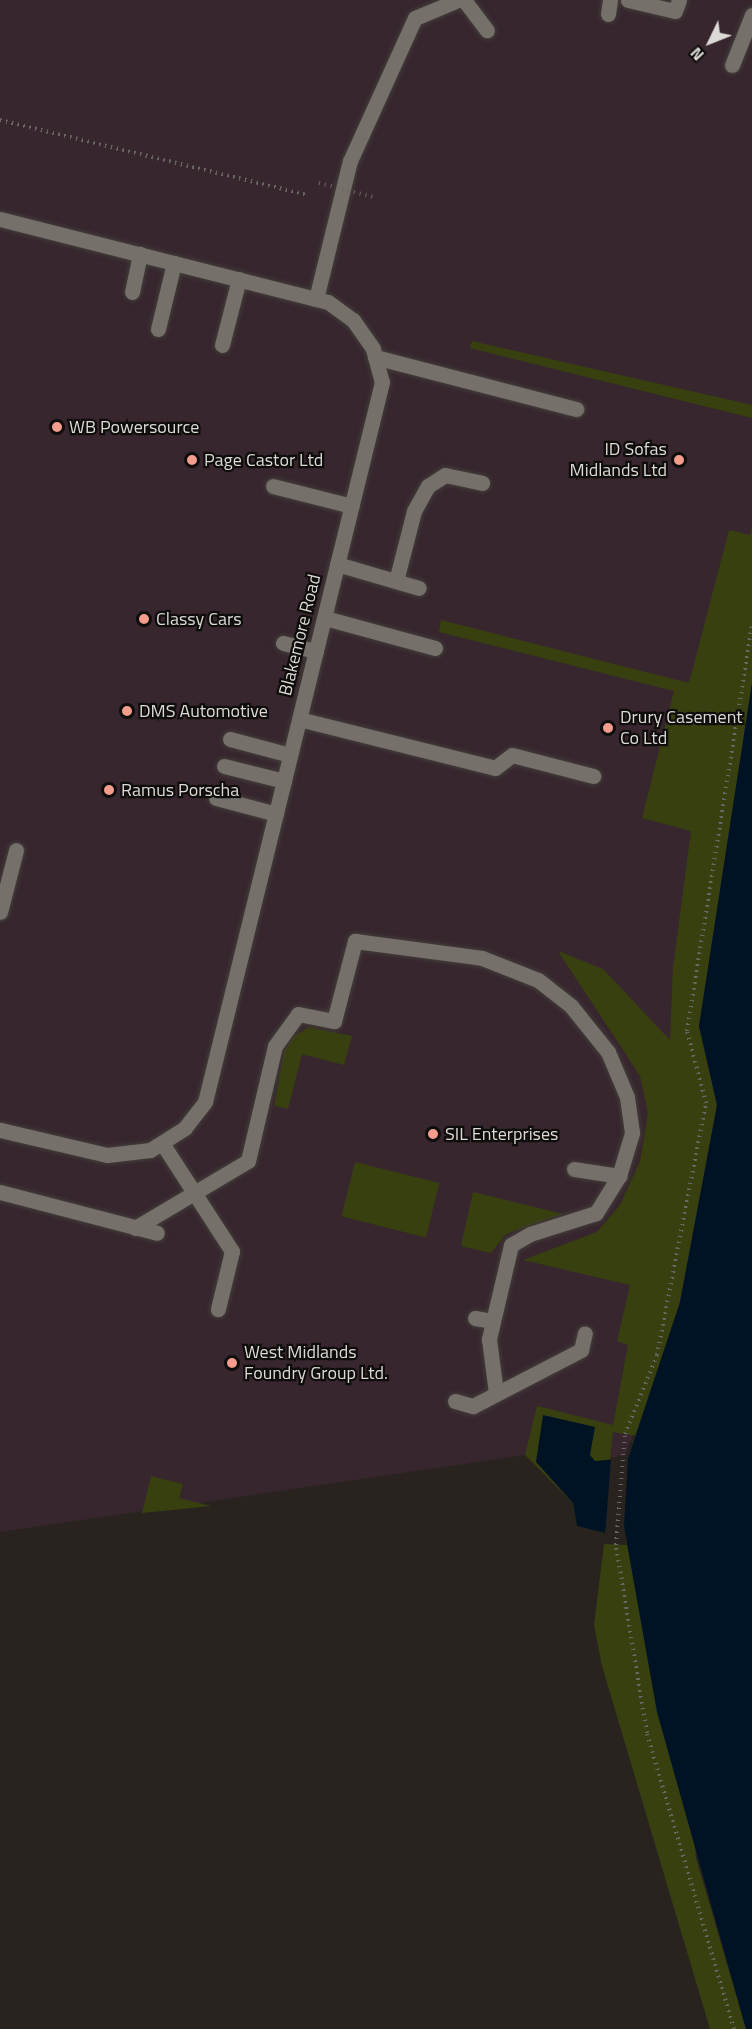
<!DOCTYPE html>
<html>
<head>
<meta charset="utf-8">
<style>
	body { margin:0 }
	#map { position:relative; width:752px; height:2029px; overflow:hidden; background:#28231f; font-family:"Titillium Web",sans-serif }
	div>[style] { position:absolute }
	.industrial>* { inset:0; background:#37262e }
	.green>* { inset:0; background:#38400f; transform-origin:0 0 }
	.water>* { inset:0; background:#001324 }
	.pier>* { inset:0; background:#28231f }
	.path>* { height:4px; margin-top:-2px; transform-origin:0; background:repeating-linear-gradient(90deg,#6a6662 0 1.5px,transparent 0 6px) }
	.roads { filter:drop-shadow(0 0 2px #423e3a) drop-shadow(0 0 2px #423e3a) }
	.lane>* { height:15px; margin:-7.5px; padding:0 7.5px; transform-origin:7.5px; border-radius:7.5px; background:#76706b }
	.street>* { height:15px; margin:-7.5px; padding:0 7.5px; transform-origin:7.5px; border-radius:7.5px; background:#76706b }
	.path-bridge>* { height:4px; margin-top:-2px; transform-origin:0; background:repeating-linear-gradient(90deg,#6a6662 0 1.5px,transparent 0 6px) }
	.dots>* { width:16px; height:16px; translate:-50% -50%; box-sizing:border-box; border:3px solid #0f0d0b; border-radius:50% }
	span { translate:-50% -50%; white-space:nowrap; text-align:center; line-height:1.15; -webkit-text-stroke:4.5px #0f0d0b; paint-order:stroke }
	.poi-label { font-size:18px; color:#dcd9d6 }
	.left { translate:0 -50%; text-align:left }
	.right { translate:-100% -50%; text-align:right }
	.street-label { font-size:18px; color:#dcd9d6 }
	.north { position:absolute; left:680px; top:12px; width:60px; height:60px; -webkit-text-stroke:4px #0f0d0b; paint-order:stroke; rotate:227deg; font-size:16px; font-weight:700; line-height:24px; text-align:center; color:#dcd9d6 }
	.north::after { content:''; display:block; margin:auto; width:21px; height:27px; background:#dcd9d6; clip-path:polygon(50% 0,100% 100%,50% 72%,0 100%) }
</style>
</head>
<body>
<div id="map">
	<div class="industrial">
		<div style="clip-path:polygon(0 0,752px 0,752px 1310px,733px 1431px,588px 1478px,525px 1455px,0 1532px)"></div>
	</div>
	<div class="green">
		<div style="clip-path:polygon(472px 341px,752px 405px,752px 418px,470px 348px)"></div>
		<div style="clip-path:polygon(evenodd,752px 527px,752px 683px,699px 1026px,717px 1105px,680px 1302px,665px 1356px,696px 1858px,746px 2029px,710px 2029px,602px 1666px,594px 1625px,604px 1544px,627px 1545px,624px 1527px,607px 1523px,605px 1533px,577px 1526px,573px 1503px,525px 1455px,537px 1406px,613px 1425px,628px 1345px,617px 1341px,630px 1285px,523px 1260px,597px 1232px,620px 1205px,640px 1161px,648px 1113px,640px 1076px,558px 951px,603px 969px,670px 1040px,673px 967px,691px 831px,642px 818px,674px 691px,439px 632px,441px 620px,689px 683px,729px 530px,750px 535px,752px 527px,613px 1432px,635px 1436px,628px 1458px,610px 1460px,613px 1432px)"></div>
		<div style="clip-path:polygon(309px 1027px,352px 1036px,344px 1065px,302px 1054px,288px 1109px,274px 1106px,284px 1051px,294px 1036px)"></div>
		<div style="left:355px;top:1162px;width:87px;height:56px;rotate:14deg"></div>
		<div style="clip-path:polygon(473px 1192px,563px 1214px,506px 1234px,491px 1253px,461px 1246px)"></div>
		<div style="clip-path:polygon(151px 1476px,183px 1484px,179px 1498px,211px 1506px,142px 1513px)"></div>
	</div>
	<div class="water">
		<div style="clip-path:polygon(752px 683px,752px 2029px,746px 2029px,657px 1712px,624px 1527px,607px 1523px,605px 1533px,577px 1526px,573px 1503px,536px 1462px,543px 1415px,595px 1427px,590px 1455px,595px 1461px,628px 1458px,680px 1302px,717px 1105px,699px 1026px)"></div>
	</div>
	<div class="pier">
		<div style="clip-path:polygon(633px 1435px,636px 1435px,628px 1458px,624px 1527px,627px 1545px,624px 1545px,622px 1530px,609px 1527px,605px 1536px,611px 1458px,625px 1455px)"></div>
	</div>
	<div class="path">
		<div style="left:0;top:120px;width:317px;rotate:13.7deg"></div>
		<div style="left:734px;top:2029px;width:309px;rotate:-106.4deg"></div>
		<div style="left:647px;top:1733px;width:191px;rotate:-99.4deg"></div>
		<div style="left:616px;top:1545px;width:111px;rotate:-85.4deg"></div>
		<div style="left:625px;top:1434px;width:85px;rotate:-67.9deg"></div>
		<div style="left:657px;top:1355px;width:257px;rotate:-79deg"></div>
		<div style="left:706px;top:1103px;width:74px;rotate:-104.8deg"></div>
		<div style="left:687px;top:1031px;width:410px;rotate:-80.9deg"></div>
	</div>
	<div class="roads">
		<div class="lane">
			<div style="left:464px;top:0;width:38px;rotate:53deg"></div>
			<div style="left:628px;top:0;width:48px;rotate:13.2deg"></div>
			<div style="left:675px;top:11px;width:12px;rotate:-70deg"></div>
			<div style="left:608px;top:14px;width:14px;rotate:-82deg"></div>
			<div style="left:732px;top:65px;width:54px;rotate:-68.2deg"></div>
			<div style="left:132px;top:292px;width:39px;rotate:-78deg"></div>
			<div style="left:316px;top:299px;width:142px;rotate:-76.2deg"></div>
			<div style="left:350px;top:161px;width:157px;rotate:-65.6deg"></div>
			<div style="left:415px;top:18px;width:47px;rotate:-22.7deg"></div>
			<div style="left:158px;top:329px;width:68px;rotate:-76.4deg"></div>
			<div style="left:222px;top:345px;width:68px;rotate:-75.6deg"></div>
			<div style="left:375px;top:357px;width:208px;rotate:14.5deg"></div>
			<div style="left:273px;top:486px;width:81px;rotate:14.2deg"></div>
			<div style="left:337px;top:564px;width:85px;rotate:16.3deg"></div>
			<div style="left:396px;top:581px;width:72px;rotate:-75.6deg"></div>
			<div style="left:414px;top:511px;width:29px;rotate:-61deg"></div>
			<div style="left:428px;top:486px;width:20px;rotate:-33deg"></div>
			<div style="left:445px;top:475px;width:38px;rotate:12deg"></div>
			<div style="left:325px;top:618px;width:114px;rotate:15.3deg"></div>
			<div style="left:283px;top:643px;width:34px;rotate:14deg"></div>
			<div style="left:299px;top:719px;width:202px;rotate:14deg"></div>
			<div style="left:495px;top:768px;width:21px;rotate:-37deg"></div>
			<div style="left:512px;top:755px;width:84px;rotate:14.5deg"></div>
			<div style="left:230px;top:739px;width:62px;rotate:14.9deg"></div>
			<div style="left:224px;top:766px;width:62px;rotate:14deg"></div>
			<div style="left:216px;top:798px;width:62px;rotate:14.9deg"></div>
			<div style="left:0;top:912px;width:64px;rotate:-75.5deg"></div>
			<div style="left:162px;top:1143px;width:129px;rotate:57.1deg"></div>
			<div style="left:232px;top:1251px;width:60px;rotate:103.6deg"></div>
			<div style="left:574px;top:1169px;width:46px;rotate:8.8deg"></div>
			<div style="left:0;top:1192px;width:162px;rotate:14.6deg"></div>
			<div style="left:135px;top:1228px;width:131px;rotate:-30.7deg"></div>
			<div style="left:248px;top:1161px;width:118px;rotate:-76.8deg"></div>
			<div style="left:275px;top:1046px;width:39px;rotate:-54deg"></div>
			<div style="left:298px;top:1014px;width:37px;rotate:11deg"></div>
			<div style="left:334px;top:1021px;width:83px;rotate:-75.3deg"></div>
			<div style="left:355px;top:941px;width:128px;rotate:7.6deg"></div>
			<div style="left:482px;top:958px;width:60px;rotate:21.4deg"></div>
			<div style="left:538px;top:980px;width:42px;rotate:38.2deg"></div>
			<div style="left:571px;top:1006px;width:59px;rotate:51.2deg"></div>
			<div style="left:608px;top:1052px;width:49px;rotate:67.1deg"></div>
			<div style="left:627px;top:1097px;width:36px;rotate:82deg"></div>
			<div style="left:632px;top:1133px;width:45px;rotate:106.8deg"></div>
			<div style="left:619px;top:1176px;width:44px;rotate:121.9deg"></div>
			<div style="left:596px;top:1213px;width:69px;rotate:162.3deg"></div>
			<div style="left:530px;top:1234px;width:22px;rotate:150deg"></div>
			<div style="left:511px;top:1245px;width:97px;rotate:103.2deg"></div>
			<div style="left:489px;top:1339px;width:54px;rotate:82.6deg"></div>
			<div style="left:475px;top:1318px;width:17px;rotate:10deg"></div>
			<div style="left:455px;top:1401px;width:19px;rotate:16deg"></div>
			<div style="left:473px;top:1406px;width:122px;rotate:-27.4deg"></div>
			<div style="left:581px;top:1350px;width:17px;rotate:-77deg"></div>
		</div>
		<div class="street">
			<div style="left:0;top:219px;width:338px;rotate:14.2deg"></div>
			<div style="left:328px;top:302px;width:31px;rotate:36deg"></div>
			<div style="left:353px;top:320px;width:35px;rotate:55deg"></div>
			<div style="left:373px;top:349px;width:34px;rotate:75deg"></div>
			<div style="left:382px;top:382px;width:741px;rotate:103.81deg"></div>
			<div style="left:205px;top:1102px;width:33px;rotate:128deg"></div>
			<div style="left:185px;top:1128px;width:41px;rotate:147.8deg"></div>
			<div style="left:150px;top:1150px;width:43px;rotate:173.4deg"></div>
			<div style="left:107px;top:1155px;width:110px;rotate:-166.8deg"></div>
		</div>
	</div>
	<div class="path-bridge">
		<div style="left:319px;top:183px;width:56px;rotate:14.5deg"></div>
	</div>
	<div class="dots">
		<div style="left:57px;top:427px;background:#f59d8d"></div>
		<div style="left:192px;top:460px;background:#f59d8d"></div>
		<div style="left:679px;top:460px;background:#f59d8d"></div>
		<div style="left:144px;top:619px;background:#f59d8d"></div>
		<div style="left:127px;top:711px;background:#f59d8d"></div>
		<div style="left:608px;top:728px;background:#f59d8d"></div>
		<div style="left:109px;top:790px;background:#f59d8d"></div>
		<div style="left:433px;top:1134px;background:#f59d8d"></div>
		<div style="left:232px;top:1363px;background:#f59d8d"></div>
	</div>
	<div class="poi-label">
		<span class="left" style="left:69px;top:427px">WB Powersource</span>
		<span class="right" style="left:667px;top:460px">ID Sofas<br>Midlands Ltd</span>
		<span class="left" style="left:204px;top:460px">Page Castor Ltd</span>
		<span class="left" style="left:156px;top:619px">Classy Cars</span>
		<span class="left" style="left:139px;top:711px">DMS Automotive</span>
		<span class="left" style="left:620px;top:728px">Drury Casement<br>Co Ltd</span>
		<span class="left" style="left:121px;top:790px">Ramus Porscha</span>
		<span class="left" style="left:445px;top:1134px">SIL Enterprises</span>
		<span class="left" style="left:244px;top:1363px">West Midlands<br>Foundry Group Ltd.</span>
	</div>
	<div class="street-label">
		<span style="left:300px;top:635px;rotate:-76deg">Blakemore Road</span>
	</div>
	<div class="north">N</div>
</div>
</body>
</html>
